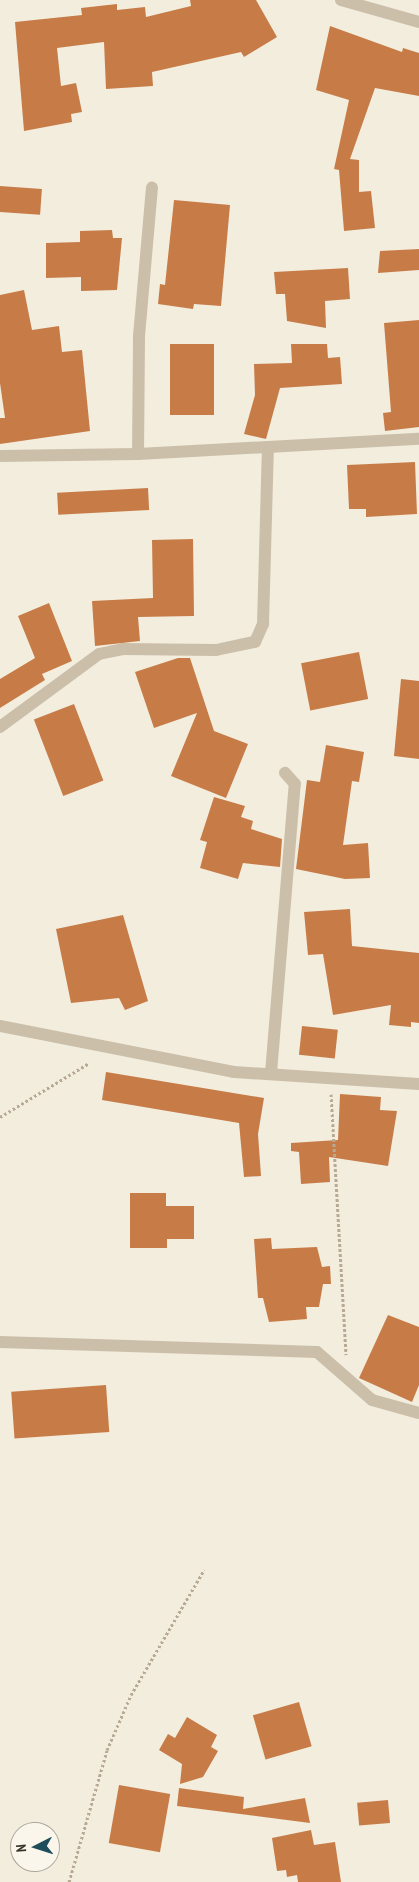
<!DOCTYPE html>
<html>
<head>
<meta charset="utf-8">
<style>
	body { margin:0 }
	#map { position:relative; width:419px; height:1882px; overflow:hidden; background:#f3edde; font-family:"PT Sans Narrow",sans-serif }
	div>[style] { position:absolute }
	.building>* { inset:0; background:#c77c48; transform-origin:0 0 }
	.path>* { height:3px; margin-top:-1.5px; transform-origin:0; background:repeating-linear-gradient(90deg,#b8a994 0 2.5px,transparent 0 5px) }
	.street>* { height:12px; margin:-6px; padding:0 6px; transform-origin:6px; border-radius:6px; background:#ccbfaa }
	span { translate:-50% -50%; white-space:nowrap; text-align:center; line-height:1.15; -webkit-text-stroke:4px #faf6eb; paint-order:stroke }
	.north { position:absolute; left:10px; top:1822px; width:50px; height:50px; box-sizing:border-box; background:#faf6eb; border:1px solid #ada79d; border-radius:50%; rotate:265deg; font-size:14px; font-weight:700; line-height:20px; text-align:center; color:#393129 }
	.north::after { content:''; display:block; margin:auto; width:18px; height:22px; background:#1e4d5b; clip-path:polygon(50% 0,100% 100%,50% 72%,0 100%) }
</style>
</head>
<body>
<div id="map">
	<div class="building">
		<div style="clip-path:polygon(190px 0,256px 0,277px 37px,244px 57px,241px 52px,152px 72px,153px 86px,106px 89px,104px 42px,57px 48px,61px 86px,76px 83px,82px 112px,71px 114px,72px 122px,24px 131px,15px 22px,82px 15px,81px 8px,117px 4px,117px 10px,145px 7px,146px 17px,191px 6px)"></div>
		<div style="clip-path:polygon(330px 26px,402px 52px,403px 48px,419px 53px,419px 96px,375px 88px,350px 159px,359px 160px,359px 192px,371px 191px,375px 228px,344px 231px,339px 170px,334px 169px,349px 100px,316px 90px)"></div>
		<div style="left:0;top:186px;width:42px;height:26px;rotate:4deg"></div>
		<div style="clip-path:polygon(174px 200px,230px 205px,221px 306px,194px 304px,193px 309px,158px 304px,160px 284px,165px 285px)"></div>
		<div style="clip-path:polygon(112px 230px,113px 238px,122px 238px,117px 290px,81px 291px,81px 277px,46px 278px,46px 243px,80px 242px,80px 231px)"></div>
		<div style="clip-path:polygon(419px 249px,419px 270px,378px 273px,380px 251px)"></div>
		<div style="clip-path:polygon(348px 268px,350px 299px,325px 301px,326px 328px,287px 321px,285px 294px,276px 294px,274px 272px)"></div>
		<div style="clip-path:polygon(24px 290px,32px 330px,59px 326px,62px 352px,82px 350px,90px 431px,0 444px,0 418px,5px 418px,0 383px,0 295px)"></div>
		<div style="clip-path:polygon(419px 320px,419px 427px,385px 431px,383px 413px,391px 412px,384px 323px)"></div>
		<div style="left:170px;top:344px;width:44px;height:71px"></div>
		<div style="clip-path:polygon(291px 344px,327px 344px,328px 358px,340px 357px,342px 384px,280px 388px,266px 439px,244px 434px,255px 395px,254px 364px,292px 363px)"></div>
		<div style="clip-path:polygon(415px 462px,417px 514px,366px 517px,366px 509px,349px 509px,347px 465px)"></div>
		<div style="left:148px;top:488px;width:22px;height:91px;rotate:87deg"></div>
		<div style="clip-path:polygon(193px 539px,194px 616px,138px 617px,140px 641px,95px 646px,92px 601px,153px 598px,152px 540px)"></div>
		<div style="clip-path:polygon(49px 603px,72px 661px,42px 674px,45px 680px,0 708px,0 679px,35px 658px,18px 616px)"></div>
		<div style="left:359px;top:652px;width:48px;height:59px;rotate:79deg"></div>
		<div style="clip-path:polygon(178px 658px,190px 658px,214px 731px,248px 744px,226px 798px,171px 776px,197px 713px,154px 728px,135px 672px)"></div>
		<div style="clip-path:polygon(401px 679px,419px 681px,419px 759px,394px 756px)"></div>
		<div style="left:74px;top:704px;width:82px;height:43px;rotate:69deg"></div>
		<div style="clip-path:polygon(326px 745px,364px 752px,359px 782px,352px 781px,343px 845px,368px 843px,370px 878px,345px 879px,296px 869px,307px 780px,320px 782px)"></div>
		<div style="clip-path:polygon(214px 797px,245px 806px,241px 817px,253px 821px,251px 829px,282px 839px,280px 867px,243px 863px,238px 879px,200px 868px,207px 842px,200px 840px)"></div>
		<div style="clip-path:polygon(350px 909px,352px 946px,419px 953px,419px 1023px,411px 1022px,411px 1027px,389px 1025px,391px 1005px,333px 1015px,323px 954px,308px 955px,304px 912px)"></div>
		<div style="clip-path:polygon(123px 915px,148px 1001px,125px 1010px,119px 998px,71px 1003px,56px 929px)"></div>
		<div style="left:302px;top:1026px;width:36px;height:29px;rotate:6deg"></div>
		<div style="clip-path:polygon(106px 1072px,264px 1098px,258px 1134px,261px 1176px,244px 1177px,239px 1123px,102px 1100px)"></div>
		<div style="clip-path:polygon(340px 1094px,381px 1097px,380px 1110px,397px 1111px,388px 1166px,329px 1157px,330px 1182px,301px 1184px,299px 1152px,291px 1151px,291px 1143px,338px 1140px)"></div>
		<div style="clip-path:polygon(130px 1193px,166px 1193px,166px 1206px,194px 1206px,194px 1239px,167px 1239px,167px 1248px,130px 1248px)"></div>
		<div style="clip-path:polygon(271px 1238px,272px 1249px,317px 1247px,322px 1267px,330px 1266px,331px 1284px,323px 1284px,319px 1307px,306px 1307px,307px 1319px,269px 1322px,263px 1298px,258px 1298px,254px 1239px)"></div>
		<div style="clip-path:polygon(388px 1315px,419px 1327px,419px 1385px,412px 1402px,359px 1378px)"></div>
		<div style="left:106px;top:1385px;width:47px;height:95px;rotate:86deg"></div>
		<div style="left:299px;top:1702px;width:46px;height:48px;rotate:74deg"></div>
		<div style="clip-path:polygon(187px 1717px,217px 1735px,211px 1747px,218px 1751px,203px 1777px,180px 1784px,182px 1764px,159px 1750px,168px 1734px,175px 1738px)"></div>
		<div style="left:119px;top:1785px;width:52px;height:59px;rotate:10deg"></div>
		<div style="clip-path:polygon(179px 1788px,244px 1797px,243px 1809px,305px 1798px,310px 1823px,177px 1806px)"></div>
		<div style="left:388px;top:1800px;width:23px;height:31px;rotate:85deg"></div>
		<div style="clip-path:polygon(311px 1830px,314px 1845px,335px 1842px,341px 1882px,298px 1882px,297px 1875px,287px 1877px,286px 1870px,277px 1871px,272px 1838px)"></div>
	</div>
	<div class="path">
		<div style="left:331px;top:1094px;width:261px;rotate:86.7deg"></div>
		<div style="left:0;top:1117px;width:104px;rotate:-31.2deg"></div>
		<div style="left:69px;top:1882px;width:137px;rotate:-73.9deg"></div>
		<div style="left:107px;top:1750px;width:60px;rotate:-66.4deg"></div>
		<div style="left:131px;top:1695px;width:145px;rotate:-59.7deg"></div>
	</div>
	<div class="street">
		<div style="left:341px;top:0;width:81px;rotate:15.8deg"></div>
		<div style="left:138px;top:454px;width:118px;rotate:-89.5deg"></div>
		<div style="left:139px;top:336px;width:149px;rotate:-85deg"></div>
		<div style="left:0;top:456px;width:138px;rotate:-0.8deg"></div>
		<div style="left:138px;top:454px;width:281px;rotate:-3.1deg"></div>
		<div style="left:0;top:727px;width:123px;rotate:-36.4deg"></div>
		<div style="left:99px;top:654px;width:24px;rotate:-12deg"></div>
		<div style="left:122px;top:649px;width:94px;rotate:0.6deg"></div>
		<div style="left:216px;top:650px;width:40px;rotate:-12deg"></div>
		<div style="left:255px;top:642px;width:20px;rotate:-66deg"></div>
		<div style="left:263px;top:624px;width:177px;rotate:-88.4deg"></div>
		<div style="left:0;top:1026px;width:238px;rotate:11.1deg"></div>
		<div style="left:234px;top:1072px;width:185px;rotate:3.7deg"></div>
		<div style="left:271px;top:1073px;width:290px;rotate:-85.3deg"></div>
		<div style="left:295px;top:784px;width:15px;rotate:-132deg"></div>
		<div style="left:0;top:1342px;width:317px;rotate:1.8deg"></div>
		<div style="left:317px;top:1352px;width:73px;rotate:41.1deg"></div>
		<div style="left:372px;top:1400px;width:49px;rotate:15.5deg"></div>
	</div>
	<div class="north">N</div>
</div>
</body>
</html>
